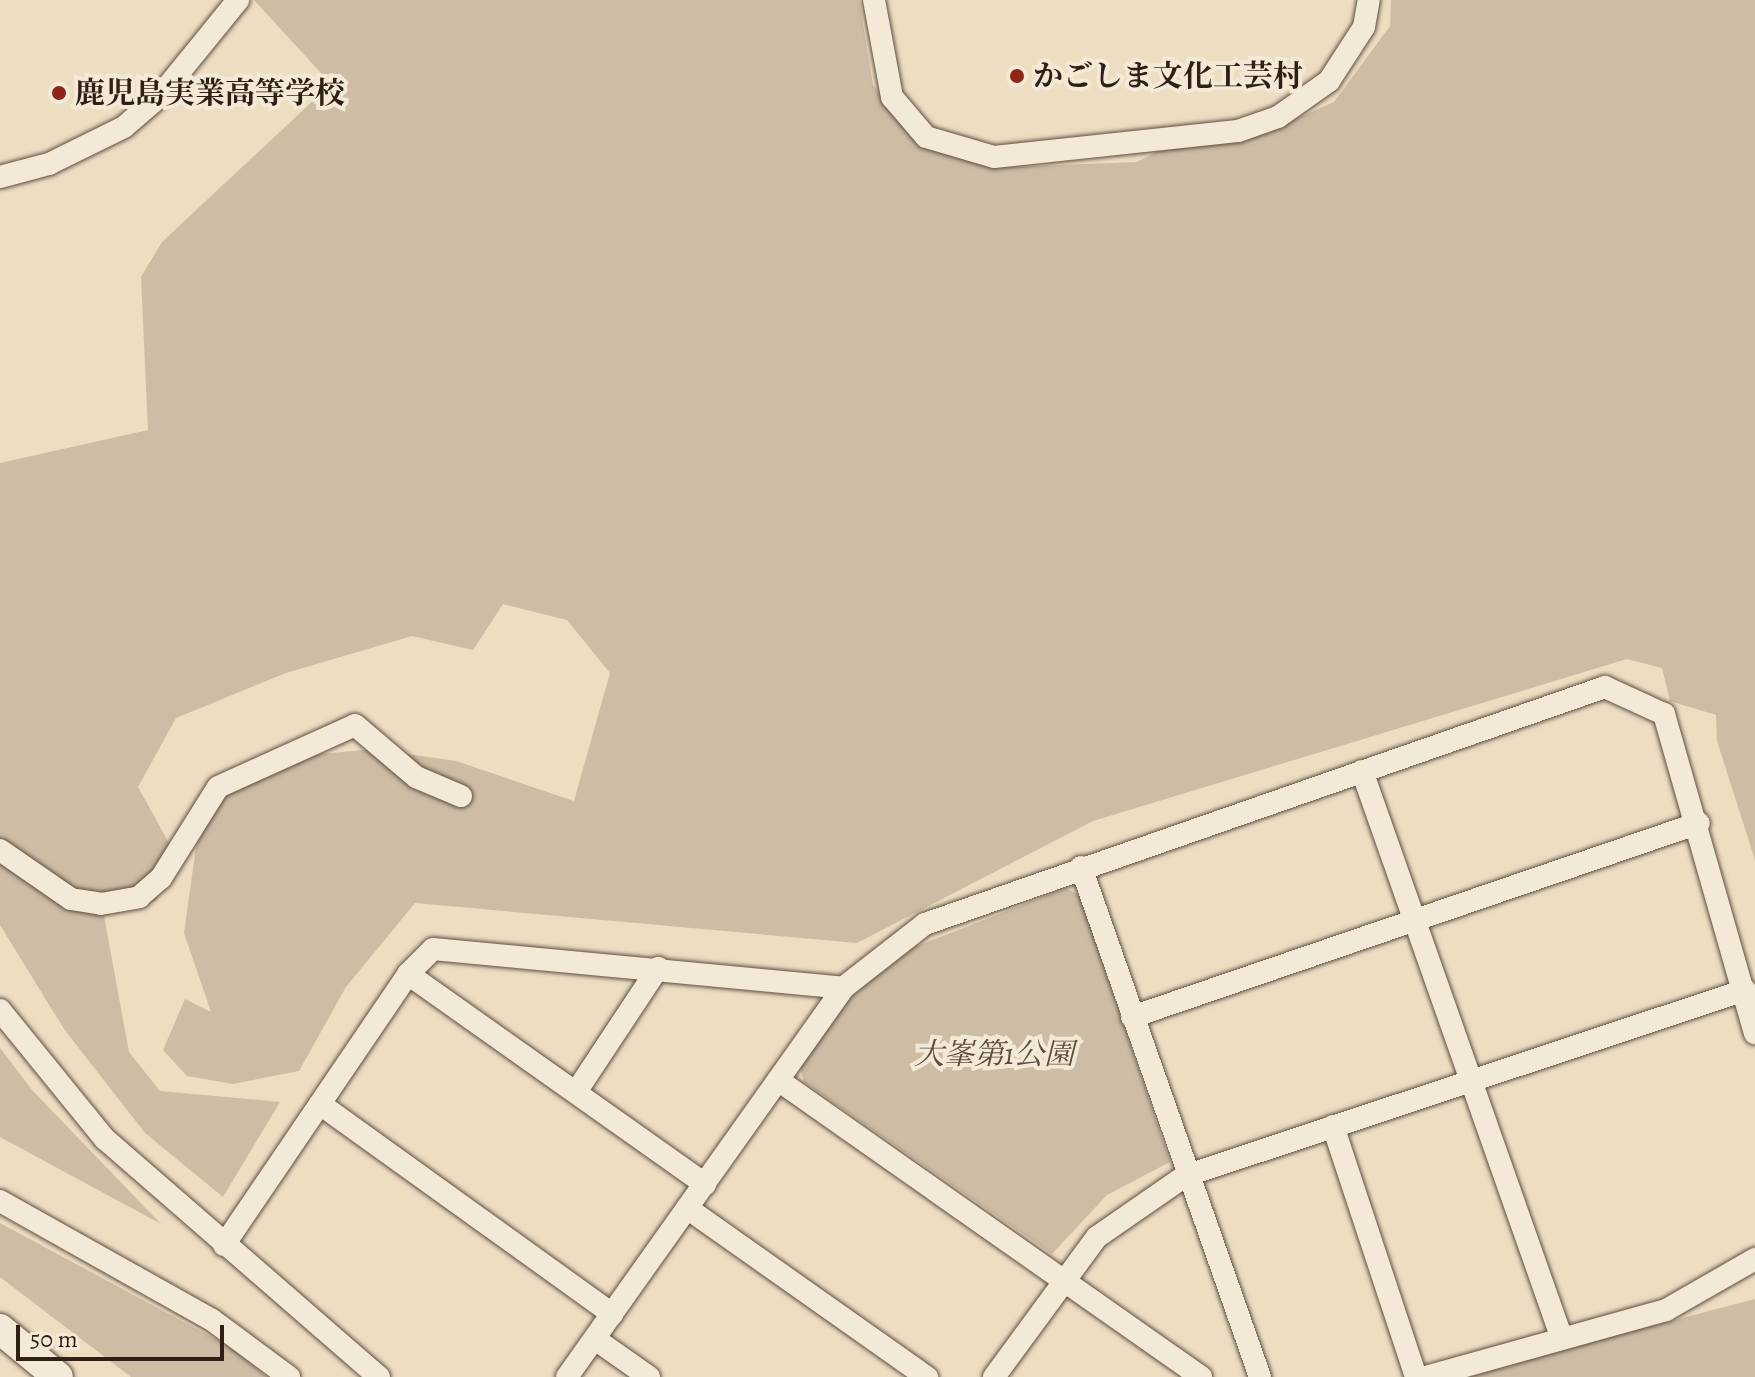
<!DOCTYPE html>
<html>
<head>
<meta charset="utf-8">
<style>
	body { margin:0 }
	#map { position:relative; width:1755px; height:1377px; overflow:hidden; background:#edddc1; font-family:Alegreya,"Noto Serif JP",serif }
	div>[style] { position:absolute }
	.green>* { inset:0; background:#cdbda4 }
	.roads { filter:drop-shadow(0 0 2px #5f4e40) drop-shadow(0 0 2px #5f4e40) }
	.street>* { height:22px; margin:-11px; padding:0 11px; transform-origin:11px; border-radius:11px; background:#f3e9d7 }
	.secondary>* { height:30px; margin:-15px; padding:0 15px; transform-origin:15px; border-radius:15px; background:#f3e9d7 }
	.dots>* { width:22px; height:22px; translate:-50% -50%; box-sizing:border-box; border:4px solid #f3e9d7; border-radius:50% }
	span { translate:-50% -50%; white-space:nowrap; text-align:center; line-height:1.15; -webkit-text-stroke:8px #f3e9d7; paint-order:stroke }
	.poi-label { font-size:30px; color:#301f15; font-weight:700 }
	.left { translate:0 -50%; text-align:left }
	.park-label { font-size:30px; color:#5f4e40; font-style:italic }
	.scale { position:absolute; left:16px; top:1325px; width:208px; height:36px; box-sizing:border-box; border:4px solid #301f15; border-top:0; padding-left:10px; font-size:24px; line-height:28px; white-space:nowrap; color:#301f15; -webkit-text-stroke:6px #f3e9d7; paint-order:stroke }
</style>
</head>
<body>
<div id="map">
	<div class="green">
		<div style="clip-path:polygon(254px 0,859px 0,873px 85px,921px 146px,1010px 167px,1137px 162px,1192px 133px,1245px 141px,1334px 102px,1390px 26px,1391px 0,1755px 0,1755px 860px,1717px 741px,1716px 715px,1670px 701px,1662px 668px,1627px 659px,1093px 821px,857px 943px,415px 903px,346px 987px,299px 1071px,233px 1084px,187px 1076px,163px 1050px,185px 999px,211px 1012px,184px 933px,196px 847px,226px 785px,312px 755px,373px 749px,456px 761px,574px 801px,610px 673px,567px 620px,503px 604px,473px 650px,412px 636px,286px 673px,176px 718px,138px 787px,175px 854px,156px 901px,104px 916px,129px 1052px,160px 1091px,280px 1102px,223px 1197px,145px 1133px,64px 1029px,0 925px,0 463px,148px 430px,141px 277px,162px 242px,331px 84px)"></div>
		<div style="clip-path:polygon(1066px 888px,1080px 896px,1170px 1162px,1107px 1195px,1052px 1254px,804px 1082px,800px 1068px,851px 997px,912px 948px)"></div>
		<div style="clip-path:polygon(0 1048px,33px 1091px,161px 1224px,0 1137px)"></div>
		<div style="clip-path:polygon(0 1223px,230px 1347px,267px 1377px,131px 1377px,0 1277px)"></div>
		<div style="clip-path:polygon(1755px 1299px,1755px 1377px,1469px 1377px,1567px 1348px)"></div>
	</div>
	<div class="roads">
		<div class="street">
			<div style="left:874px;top:0;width:99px;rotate:79.5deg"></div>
			<div style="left:892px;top:97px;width:52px;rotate:49.6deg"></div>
			<div style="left:926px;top:137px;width:71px;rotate:16.4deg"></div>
			<div style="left:994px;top:157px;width:245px;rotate:-6.1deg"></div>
			<div style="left:1238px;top:131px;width:42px;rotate:-19.3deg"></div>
			<div style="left:1278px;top:117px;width:62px;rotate:-35.2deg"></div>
			<div style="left:1329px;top:81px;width:64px;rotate:-57.1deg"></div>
			<div style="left:1364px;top:27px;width:27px;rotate:-80deg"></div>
			<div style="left:0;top:177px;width:51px;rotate:-14.9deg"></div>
			<div style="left:49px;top:164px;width:84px;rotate:-26.3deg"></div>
			<div style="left:124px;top:127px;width:48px;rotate:-40.7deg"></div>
			<div style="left:160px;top:96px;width:124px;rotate:-50.9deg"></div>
			<div style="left:1362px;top:771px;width:599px;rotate:70.6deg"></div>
			<div style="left:0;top:850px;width:86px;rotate:34.6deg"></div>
			<div style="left:71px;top:899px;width:30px;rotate:9deg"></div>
			<div style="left:101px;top:904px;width:39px;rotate:-10deg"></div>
			<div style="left:139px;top:897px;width:29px;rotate:-41deg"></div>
			<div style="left:161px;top:878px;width:107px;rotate:-57.9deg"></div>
			<div style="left:218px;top:787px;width:150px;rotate:-24.3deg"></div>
			<div style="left:355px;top:725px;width:80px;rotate:40.4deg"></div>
			<div style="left:416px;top:777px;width:49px;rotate:22.9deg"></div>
			<div style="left:1081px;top:867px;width:541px;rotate:70.66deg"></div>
			<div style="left:408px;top:974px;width:364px;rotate:35.3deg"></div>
			<div style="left:0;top:1010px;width:166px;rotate:50.9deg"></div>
			<div style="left:105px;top:1139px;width:363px;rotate:41deg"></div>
			<div style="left:1132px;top:1017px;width:599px;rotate:-18.89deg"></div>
			<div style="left:778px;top:1080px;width:517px;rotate:35.07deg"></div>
			<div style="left:576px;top:1092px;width:149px;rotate:-56.5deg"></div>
			<div style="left:320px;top:1104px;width:360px;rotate:35.7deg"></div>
			<div style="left:1333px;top:1126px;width:264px;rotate:71.7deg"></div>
			<div style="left:0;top:1201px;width:243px;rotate:29.3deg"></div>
			<div style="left:212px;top:1320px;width:96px;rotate:36.5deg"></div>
			<div style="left:687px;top:1208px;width:294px;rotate:35.2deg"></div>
			<div style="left:224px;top:1245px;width:328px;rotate:-55.8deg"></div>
			<div style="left:408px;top:974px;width:35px;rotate:-45deg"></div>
			<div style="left:433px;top:949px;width:412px;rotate:5.4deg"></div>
			<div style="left:595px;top:1339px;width:66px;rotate:35.1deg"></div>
			<div style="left:567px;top:1377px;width:477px;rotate:-54.6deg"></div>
			<div style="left:843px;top:988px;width:104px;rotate:-38deg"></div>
			<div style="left:925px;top:924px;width:720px;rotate:-19.21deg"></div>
			<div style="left:1605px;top:687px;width:65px;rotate:24.6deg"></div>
			<div style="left:1664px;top:714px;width:332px;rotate:74.1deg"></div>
			<div style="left:994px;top:1377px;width:174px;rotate:-53.7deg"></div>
			<div style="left:1097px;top:1237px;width:107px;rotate:-34.7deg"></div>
			<div style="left:1185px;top:1176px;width:590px;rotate:-18.37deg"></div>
			<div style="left:1426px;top:1377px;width:249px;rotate:-15.6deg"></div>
			<div style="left:1666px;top:1310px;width:103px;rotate:-29.8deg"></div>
		</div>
		<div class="secondary">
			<div style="left:0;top:1329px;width:75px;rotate:39.6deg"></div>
		</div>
	</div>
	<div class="dots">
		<div style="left:1017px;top:76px;background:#8f2418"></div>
		<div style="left:59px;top:93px;background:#8f2418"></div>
	</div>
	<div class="poi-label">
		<span class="left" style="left:1033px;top:76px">かごしま文化工芸村</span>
		<span class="left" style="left:75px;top:93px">鹿児島実業高等学校</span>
	</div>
	<div class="park-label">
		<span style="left:994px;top:1054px">大峯第1公園</span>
	</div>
	<div class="scale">50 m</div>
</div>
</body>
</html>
